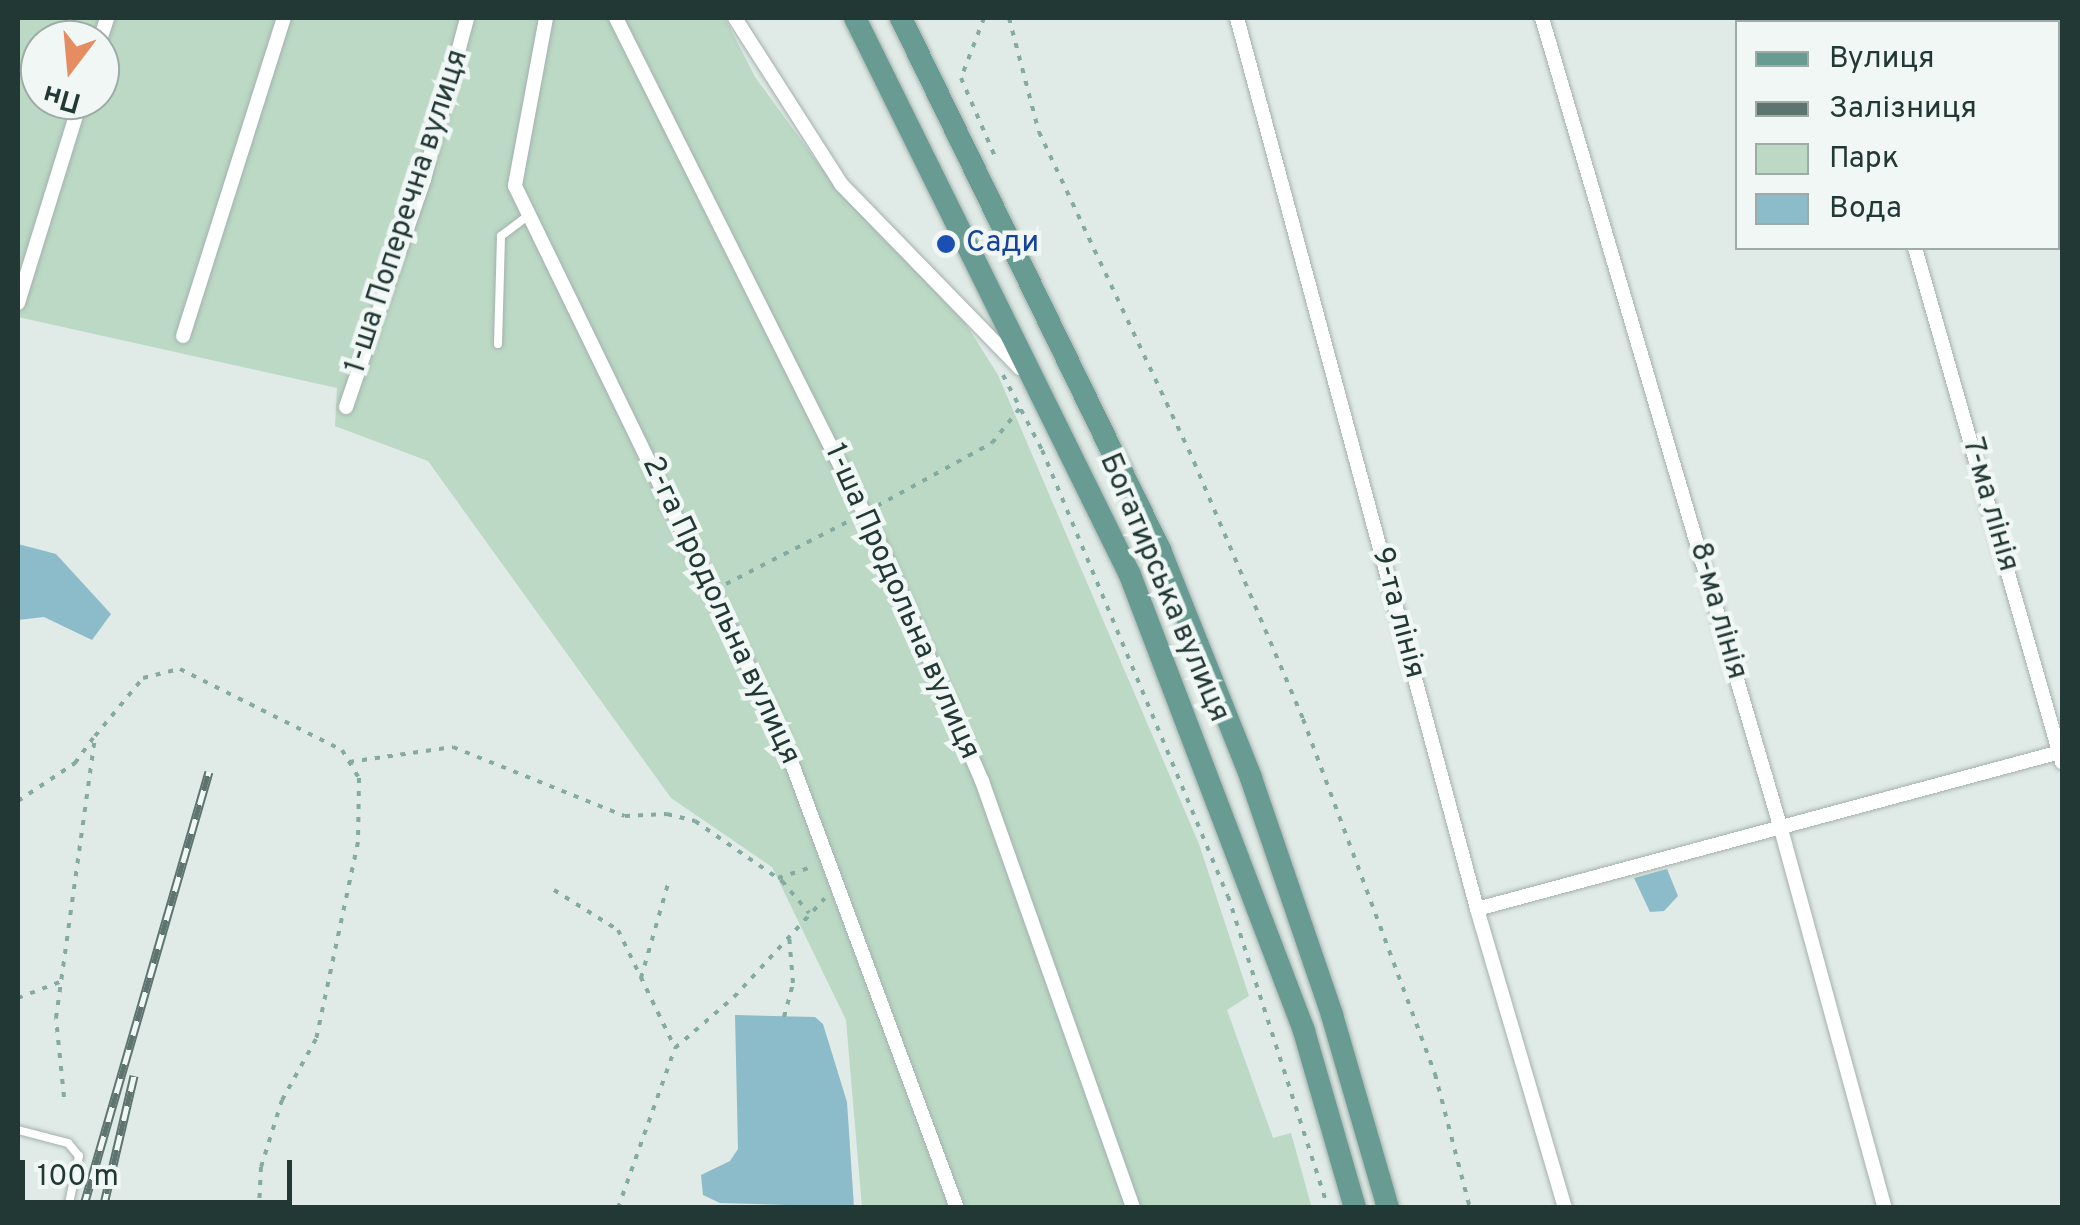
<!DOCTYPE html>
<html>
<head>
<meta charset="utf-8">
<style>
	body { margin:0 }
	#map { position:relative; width:2080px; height:1225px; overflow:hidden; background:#e0eae6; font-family:Overpass,sans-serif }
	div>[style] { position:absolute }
	.green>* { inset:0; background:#bbd9c5 }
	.water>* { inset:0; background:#8cbcca }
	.path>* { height:4px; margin-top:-2px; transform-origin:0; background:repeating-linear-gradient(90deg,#83aba1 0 5px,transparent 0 13px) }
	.roads { filter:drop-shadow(0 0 2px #a3b1ad) drop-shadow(0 0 2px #a3b1ad) }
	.service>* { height:8px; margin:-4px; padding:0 4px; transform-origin:4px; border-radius:4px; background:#fff }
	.minor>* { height:14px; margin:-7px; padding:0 7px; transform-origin:7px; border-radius:7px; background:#fff }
	.primary>* { height:22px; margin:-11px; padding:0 11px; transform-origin:11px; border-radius:11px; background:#689b92 }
	.rail>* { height:9px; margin-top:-4.5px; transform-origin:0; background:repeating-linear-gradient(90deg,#f0f7f4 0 15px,#5d746f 0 30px); box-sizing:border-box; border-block:2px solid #5d746f }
	.dots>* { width:28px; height:28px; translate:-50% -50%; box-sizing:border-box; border:5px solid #f0f7f4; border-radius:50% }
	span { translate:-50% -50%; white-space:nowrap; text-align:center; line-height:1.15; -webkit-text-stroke:9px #f0f7f4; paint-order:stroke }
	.street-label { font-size:30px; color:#223834 }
	.transit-label { font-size:30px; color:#164399 }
	.left { translate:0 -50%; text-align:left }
	.frame { position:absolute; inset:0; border:20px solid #223834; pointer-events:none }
	.legend { position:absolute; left:1735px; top:20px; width:325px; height:230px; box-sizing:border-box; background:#f0f7f4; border:2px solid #9eaba7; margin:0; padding:12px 18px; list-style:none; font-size:30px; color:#223834 }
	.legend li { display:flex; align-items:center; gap:20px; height:50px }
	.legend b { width:50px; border:2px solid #9eaba7 }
	.north { position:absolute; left:20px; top:20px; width:100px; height:100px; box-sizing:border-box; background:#f0f7f4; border:2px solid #9eaba7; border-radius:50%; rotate:196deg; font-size:28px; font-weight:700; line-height:40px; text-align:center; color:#223834 }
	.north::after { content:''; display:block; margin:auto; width:35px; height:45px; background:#e68c62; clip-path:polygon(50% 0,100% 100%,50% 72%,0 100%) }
	.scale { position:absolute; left:20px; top:1160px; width:272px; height:45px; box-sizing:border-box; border:5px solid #223834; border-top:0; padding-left:12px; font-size:30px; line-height:35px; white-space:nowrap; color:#223834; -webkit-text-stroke:8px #f0f7f4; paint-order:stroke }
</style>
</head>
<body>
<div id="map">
	<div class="green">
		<div style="clip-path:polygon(evenodd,18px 18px,725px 18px,755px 77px,820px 166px,964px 321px,998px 375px,1199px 844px,1249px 996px,1227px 1010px,1273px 1138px,1291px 1133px,1311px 1205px,862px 1207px,846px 1020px,772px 867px,671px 798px,428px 461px,335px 426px,337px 388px,18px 317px,18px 18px,40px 40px,100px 40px,100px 100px,40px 100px,40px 40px)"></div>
	</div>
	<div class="water">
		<div style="clip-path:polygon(18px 544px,56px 554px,111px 614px,92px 640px,44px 617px,18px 620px)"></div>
		<div style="clip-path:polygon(1667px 869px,1678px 896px,1664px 911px,1650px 912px,1634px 878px)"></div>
		<div style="clip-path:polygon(735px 1015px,815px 1017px,823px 1024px,847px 1102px,854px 1207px,720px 1203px,703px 1195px,701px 1175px,730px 1161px,738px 1149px)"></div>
	</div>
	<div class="path">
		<div style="left:984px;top:18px;width:64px;rotate:111deg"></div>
		<div style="left:961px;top:78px;width:90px;rotate:66.6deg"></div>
		<div style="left:1009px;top:18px;width:118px;rotate:75.3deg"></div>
		<div style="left:1039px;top:132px;width:365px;rotate:64.8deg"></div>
		<div style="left:1194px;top:462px;width:279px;rotate:67deg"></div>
		<div style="left:1303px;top:719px;width:379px;rotate:69.6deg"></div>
		<div style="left:1435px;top:1074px;width:138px;rotate:75.4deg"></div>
		<div style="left:1003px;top:375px;width:85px;rotate:62.5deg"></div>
		<div style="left:1042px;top:450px;width:483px;rotate:67.4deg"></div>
		<div style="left:1228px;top:896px;width:328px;rotate:72.2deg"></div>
		<div style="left:877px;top:506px;width:131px;rotate:-28.7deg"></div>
		<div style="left:992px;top:443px;width:45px;rotate:-51.3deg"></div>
		<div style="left:726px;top:584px;width:140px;rotate:-27.1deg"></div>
		<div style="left:349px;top:762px;width:105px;rotate:-8.2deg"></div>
		<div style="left:453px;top:747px;width:185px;rotate:21.9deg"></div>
		<div style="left:625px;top:816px;width:42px;rotate:-2.7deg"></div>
		<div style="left:667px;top:814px;width:29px;rotate:14deg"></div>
		<div style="left:695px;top:821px;width:106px;rotate:34.6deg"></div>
		<div style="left:782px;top:881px;width:42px;rotate:49.8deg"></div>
		<div style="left:18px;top:801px;width:69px;rotate:-33.7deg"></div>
		<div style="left:75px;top:763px;width:31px;rotate:-54deg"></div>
		<div style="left:778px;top:878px;width:36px;rotate:-18deg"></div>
		<div style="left:554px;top:890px;width:75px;rotate:32deg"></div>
		<div style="left:618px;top:930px;width:131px;rotate:64.2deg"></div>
		<div style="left:641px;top:978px;width:98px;rotate:-74deg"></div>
		<div style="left:18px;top:998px;width:45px;rotate:-20.9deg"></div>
		<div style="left:784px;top:1017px;width:35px;rotate:-75deg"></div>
		<div style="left:793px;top:983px;width:48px;rotate:-94.8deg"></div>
		<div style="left:64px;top:1097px;width:79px;rotate:-95.8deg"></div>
		<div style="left:56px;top:1018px;width:285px;rotate:-82.1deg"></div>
		<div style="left:95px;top:736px;width:75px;rotate:-50.4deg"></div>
		<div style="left:143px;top:678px;width:38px;rotate:-14deg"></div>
		<div style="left:180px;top:669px;width:181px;rotate:26.6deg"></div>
		<div style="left:342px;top:750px;width:33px;rotate:59deg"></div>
		<div style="left:359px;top:778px;width:64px;rotate:90.9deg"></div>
		<div style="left:358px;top:842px;width:201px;rotate:102deg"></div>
		<div style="left:316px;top:1039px;width:70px;rotate:119.1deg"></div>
		<div style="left:282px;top:1100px;width:70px;rotate:107.4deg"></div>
		<div style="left:261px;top:1167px;width:41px;rotate:92.8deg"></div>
		<div style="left:618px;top:1208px;width:170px;rotate:-70.4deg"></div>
		<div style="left:675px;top:1048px;width:78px;rotate:-40.8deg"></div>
		<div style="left:734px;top:997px;width:134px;rotate:-47.4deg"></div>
	</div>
	<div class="roads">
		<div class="service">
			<div style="left:498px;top:344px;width:108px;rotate:-88.4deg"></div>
			<div style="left:501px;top:236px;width:35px;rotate:-37deg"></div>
			<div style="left:18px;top:1130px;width:52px;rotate:14.6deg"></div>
			<div style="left:68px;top:1143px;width:17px;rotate:50deg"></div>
			<div style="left:79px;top:1156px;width:53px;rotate:101.9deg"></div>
		</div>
		<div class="minor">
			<div style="left:546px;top:18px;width:171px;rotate:100.5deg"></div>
			<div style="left:515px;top:186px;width:609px;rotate:64.11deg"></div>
			<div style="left:781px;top:734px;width:506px;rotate:69.63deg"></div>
			<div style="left:616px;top:18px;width:594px;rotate:63.39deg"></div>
			<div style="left:882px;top:549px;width:253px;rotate:66.7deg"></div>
			<div style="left:982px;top:781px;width:453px;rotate:70.5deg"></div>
			<div style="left:735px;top:18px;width:197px;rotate:57.4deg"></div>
			<div style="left:841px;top:184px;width:257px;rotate:45.8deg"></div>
			<div style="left:1237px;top:18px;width:923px;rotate:74.92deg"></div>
			<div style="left:1477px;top:909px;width:312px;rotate:73.6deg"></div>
			<div style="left:1542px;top:18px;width:845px;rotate:73.58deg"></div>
			<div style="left:1781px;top:829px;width:393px;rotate:74.7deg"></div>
			<div style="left:1850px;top:18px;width:4px;rotate:76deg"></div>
			<div style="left:100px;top:40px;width:23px;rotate:-72deg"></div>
			<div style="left:1915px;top:248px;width:535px;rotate:74.04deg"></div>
			<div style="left:18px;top:303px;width:213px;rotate:-72.8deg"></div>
			<div style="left:183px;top:336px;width:334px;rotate:-72.4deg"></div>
			<div style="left:346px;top:407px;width:241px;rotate:-71.1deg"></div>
			<div style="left:424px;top:179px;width:167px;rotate:-75deg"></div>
			<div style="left:1477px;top:909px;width:604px;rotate:-15.07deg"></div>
		</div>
		<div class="primary">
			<div style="left:855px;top:18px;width:621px;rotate:63.72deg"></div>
			<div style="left:1130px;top:575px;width:488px;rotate:69.1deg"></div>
			<div style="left:1304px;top:1031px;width:184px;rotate:73.9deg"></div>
			<div style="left:901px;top:18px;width:592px;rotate:64.04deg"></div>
			<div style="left:1160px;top:550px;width:245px;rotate:68.2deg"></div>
			<div style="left:1251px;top:778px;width:250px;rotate:71.1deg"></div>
			<div style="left:1332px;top:1015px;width:201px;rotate:73.8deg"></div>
		</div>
	</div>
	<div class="rail">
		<div style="left:83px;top:1208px;width:454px;rotate:-73.9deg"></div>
		<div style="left:103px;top:1208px;width:136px;rotate:-76.8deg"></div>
	</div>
	<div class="dots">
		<div style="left:946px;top:244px;background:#1a4fb4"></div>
	</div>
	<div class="street-label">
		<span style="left:408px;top:212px;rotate:-72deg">1-ша Поперечна вулиця</span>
		<span style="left:1989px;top:505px;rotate:74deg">7-ма лінія</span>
		<span style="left:1163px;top:588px;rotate:67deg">Богатирська вулиця</span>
		<span style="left:901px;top:602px;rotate:66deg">1-ша Продольна вулиця</span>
		<span style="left:720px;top:611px;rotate:65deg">2-га Продольна вулиця</span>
		<span style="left:1717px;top:611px;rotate:74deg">8-ма лінія</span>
		<span style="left:1397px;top:613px;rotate:75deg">9-та лінія</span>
	</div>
	<div class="transit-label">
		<span class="left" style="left:966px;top:244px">Сади</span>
	</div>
	<div class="frame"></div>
	<ul class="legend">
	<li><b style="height:12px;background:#689b92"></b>Вулиця</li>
	<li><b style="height:12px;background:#5d746f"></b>Залізниця</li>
	<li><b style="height:28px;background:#bbd9c5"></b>Парк</li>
	<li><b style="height:28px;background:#8cbcca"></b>Вода</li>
	</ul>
	<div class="north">Пн</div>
	<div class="scale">100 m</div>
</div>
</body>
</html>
